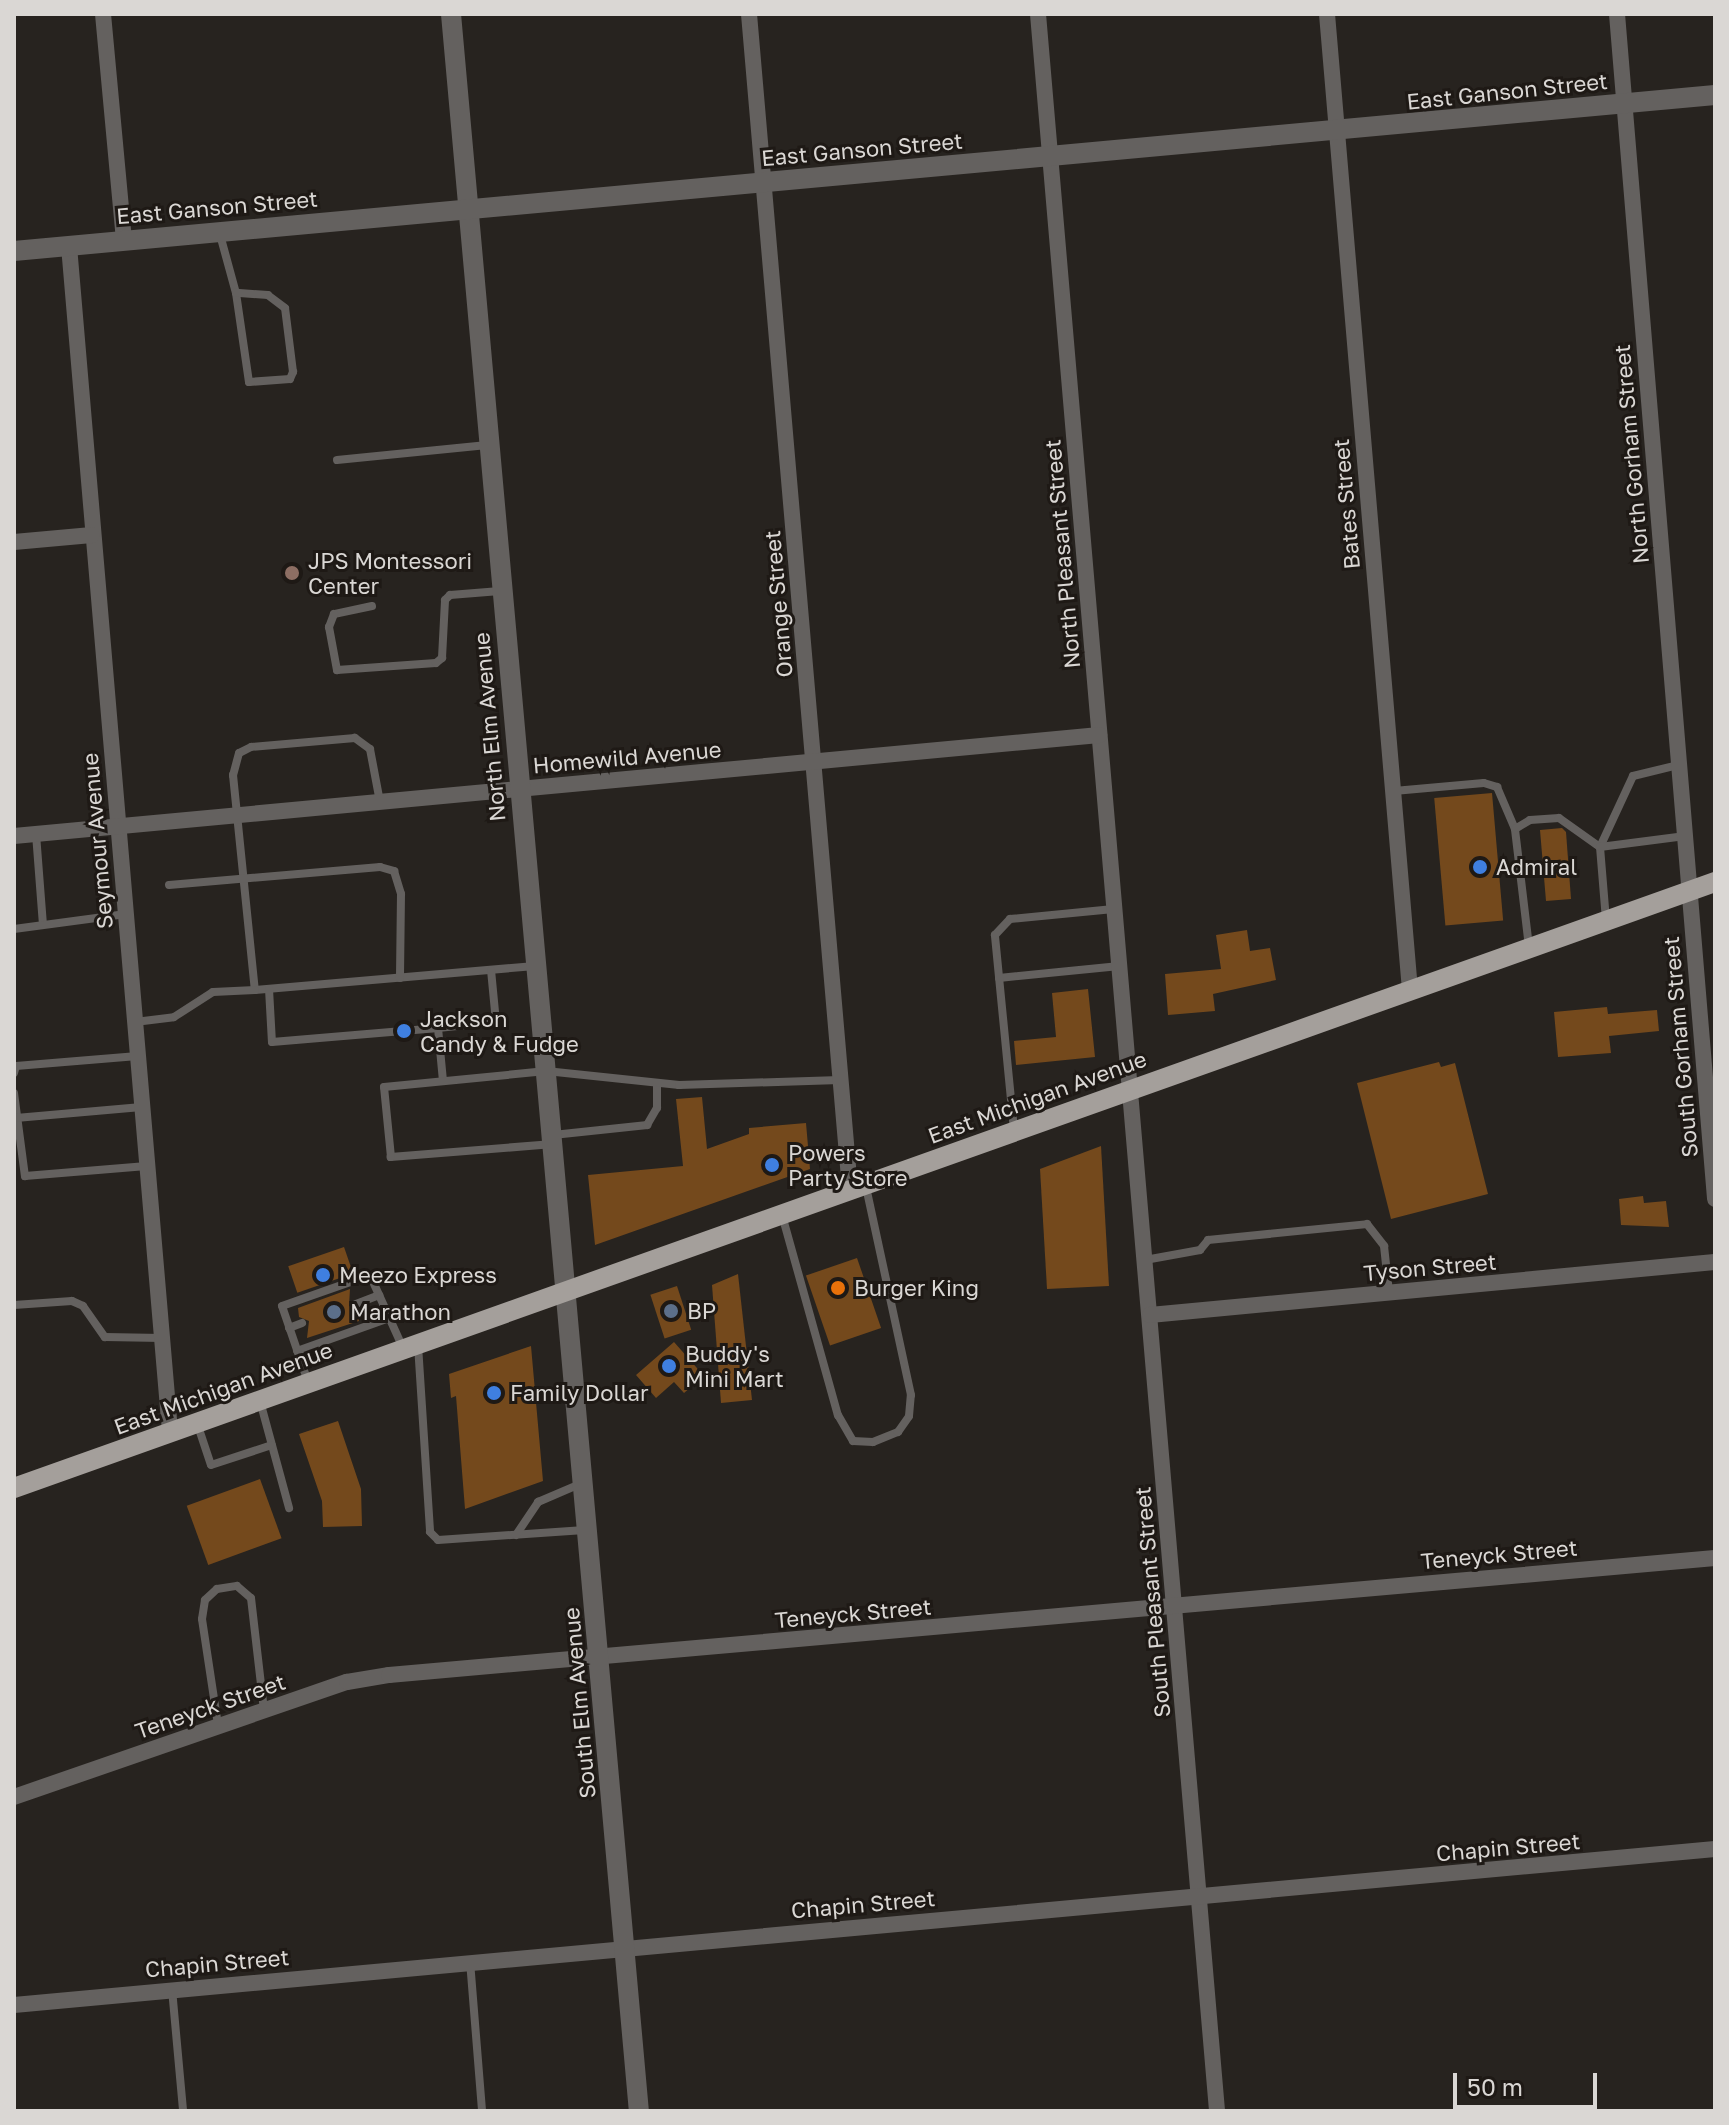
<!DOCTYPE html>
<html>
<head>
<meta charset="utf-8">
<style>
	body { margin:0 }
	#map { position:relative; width:1729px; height:2125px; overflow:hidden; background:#27231f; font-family:"Golos Text",sans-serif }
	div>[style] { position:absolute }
	.building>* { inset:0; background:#74491c; transform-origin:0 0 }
	.service>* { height:8px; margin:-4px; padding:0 4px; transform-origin:4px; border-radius:4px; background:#64615f }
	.minor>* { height:16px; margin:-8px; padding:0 8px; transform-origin:8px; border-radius:8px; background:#64615f }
	.tertiary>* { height:20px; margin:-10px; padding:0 10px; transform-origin:10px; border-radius:10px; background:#64615f }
	.primary>* { height:20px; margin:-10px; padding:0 10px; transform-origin:10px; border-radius:10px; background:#a49f9b }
	.dots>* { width:22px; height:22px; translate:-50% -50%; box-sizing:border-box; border:4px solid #1e1915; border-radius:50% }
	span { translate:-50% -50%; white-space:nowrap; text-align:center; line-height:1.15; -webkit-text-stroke:6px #1e1915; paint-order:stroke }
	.street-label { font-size:22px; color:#dad7d4 }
	.poi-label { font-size:22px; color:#dad7d4 }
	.left { translate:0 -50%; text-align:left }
	.frame { position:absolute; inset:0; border:16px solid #dad7d4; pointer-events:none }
	.scale { position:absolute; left:1453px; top:2073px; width:144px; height:36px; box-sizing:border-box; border:4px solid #dad7d4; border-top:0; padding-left:10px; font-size:24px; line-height:28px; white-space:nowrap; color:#dad7d4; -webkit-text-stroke:6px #1e1915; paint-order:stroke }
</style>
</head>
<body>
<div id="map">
	<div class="building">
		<div style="left:1492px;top:793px;width:128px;height:58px;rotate:85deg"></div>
		<div style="clip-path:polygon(1562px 828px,1566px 832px,1571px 899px,1546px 901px,1540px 830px)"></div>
		<div style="clip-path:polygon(1247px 930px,1250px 951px,1270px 948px,1276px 980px,1213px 994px,1215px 1011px,1168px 1015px,1165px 974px,1221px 969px,1216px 935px)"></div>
		<div style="clip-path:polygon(1088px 989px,1095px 1057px,1016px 1065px,1014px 1041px,1056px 1037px,1052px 993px)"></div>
		<div style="clip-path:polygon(1607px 1007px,1608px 1014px,1657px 1010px,1659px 1031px,1609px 1036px,1611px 1053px,1558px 1057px,1554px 1012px)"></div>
		<div style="clip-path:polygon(1439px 1062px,1441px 1067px,1455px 1063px,1488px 1194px,1391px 1219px,1357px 1083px)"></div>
		<div style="clip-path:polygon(702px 1097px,707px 1149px,749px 1134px,749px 1128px,806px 1123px,810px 1169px,595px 1245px,588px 1175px,683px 1166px,676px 1099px)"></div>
		<div style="clip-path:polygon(1101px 1146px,1109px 1286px,1047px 1289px,1040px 1169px)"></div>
		<div style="clip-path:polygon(1643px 1196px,1644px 1203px,1666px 1201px,1669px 1227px,1621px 1225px,1619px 1199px)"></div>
		<div style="left:344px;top:1247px;width:28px;height:59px;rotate:71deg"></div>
		<div style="left:857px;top:1258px;width:74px;height:54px;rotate:71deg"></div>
		<div style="clip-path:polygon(738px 1274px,752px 1400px,721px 1403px,712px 1285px)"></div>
		<div style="left:677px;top:1286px;width:46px;height:28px;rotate:72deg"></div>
		<div style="clip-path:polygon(350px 1289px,349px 1306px,358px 1311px,359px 1321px,307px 1338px,309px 1321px,299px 1317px,298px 1308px)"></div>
		<div style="clip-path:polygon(674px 1342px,704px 1376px,684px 1393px,674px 1382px,656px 1398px,636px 1375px)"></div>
		<div style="clip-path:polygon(531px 1346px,543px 1481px,465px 1509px,456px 1396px,451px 1398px,449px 1374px)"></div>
		<div style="clip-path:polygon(338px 1421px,361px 1489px,362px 1526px,323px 1527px,322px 1501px,299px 1434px)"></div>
		<div style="left:260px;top:1479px;width:63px;height:78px;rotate:70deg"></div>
	</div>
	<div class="service">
		<div style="left:219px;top:231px;width:64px;rotate:74.7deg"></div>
		<div style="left:236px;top:293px;width:90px;rotate:81.7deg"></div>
		<div style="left:249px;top:382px;width:41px;rotate:-4.2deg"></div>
		<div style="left:290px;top:379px;width:8px;rotate:-67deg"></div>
		<div style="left:293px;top:372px;width:64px;rotate:-97.1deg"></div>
		<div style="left:285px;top:308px;width:21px;rotate:-143deg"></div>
		<div style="left:268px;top:295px;width:32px;rotate:-176deg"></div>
		<div style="left:337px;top:460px;width:151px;rotate:-5.7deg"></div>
		<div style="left:372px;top:606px;width:39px;rotate:168deg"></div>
		<div style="left:334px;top:614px;width:14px;rotate:111deg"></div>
		<div style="left:329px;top:627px;width:44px;rotate:79.5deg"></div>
		<div style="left:337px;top:670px;width:99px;rotate:-4deg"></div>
		<div style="left:436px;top:663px;width:8px;rotate:-40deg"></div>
		<div style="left:442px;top:658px;width:58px;rotate:-87deg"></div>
		<div style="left:445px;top:600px;width:7px;rotate:-45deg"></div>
		<div style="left:450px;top:595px;width:50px;rotate:-4.6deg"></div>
		<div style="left:1394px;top:791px;width:90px;rotate:-5.1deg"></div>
		<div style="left:1484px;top:783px;width:14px;rotate:17deg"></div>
		<div style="left:1497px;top:787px;width:46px;rotate:66.8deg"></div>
		<div style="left:380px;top:802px;width:54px;rotate:-100.7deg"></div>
		<div style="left:370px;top:749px;width:19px;rotate:-144deg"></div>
		<div style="left:355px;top:738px;width:104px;rotate:175.1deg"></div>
		<div style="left:251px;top:747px;width:13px;rotate:153deg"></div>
		<div style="left:239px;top:753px;width:23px;rotate:105deg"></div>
		<div style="left:233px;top:775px;width:216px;rotate:84.2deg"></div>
		<div style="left:255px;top:990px;width:281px;rotate:-4.9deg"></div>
		<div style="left:36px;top:834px;width:90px;rotate:85.6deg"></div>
		<div style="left:169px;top:885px;width:212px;rotate:-4.9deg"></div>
		<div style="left:380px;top:867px;width:15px;rotate:16deg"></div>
		<div style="left:394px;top:871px;width:24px;rotate:73deg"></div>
		<div style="left:401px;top:894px;width:84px;rotate:90.7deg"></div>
		<div style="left:1606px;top:920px;width:73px;rotate:-94.7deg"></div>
		<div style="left:1600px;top:847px;width:78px;rotate:-65.1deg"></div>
		<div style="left:1633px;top:776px;width:46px;rotate:-13.7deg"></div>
		<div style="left:14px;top:929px;width:113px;rotate:-7.6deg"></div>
		<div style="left:1529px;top:947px;width:119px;rotate:-96.8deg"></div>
		<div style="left:1515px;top:829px;width:17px;rotate:-31deg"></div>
		<div style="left:1530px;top:820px;width:29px;rotate:-4deg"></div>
		<div style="left:1559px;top:818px;width:50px;rotate:35.3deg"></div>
		<div style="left:1600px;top:847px;width:86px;rotate:-7.4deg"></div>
		<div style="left:999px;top:978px;width:121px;rotate:-5.7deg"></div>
		<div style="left:269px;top:989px;width:53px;rotate:86.8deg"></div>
		<div style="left:272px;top:1042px;width:167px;rotate:-4.8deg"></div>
		<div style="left:135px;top:1022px;width:39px;rotate:-7deg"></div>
		<div style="left:174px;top:1017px;width:46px;rotate:-32.7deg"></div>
		<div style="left:213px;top:992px;width:42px;rotate:-2.7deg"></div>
		<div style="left:14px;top:1073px;width:7px;rotate:-74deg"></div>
		<div style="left:16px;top:1066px;width:122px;rotate:-4.7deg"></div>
		<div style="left:443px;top:1081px;width:53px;rotate:-95.4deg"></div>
		<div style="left:438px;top:1028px;width:58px;rotate:-5.9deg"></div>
		<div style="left:496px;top:1022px;width:52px;rotate:-95.5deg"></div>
		<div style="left:14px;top:1093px;width:84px;rotate:82.5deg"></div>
		<div style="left:25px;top:1176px;width:122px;rotate:-4.7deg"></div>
		<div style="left:16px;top:1118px;width:126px;rotate:-5deg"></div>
		<div style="left:1014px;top:1130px;width:196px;rotate:-95.6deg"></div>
		<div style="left:995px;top:935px;width:22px;rotate:-47deg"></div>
		<div style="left:1010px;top:919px;width:104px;rotate:-5.5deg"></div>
		<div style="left:553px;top:1135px;width:95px;rotate:-6.1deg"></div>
		<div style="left:647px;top:1125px;width:20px;rotate:-60deg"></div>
		<div style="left:657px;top:1108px;width:25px;rotate:-90deg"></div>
		<div style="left:553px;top:1144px;width:163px;rotate:175.4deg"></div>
		<div style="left:391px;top:1157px;width:70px;rotate:-95.7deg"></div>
		<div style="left:384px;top:1087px;width:163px;rotate:-5.6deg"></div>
		<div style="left:546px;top:1071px;width:134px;rotate:6deg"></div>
		<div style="left:679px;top:1085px;width:161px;rotate:-1.8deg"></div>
		<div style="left:782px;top:1215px;width:208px;rotate:74.4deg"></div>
		<div style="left:838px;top:1415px;width:30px;rotate:60deg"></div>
		<div style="left:853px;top:1441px;width:20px;rotate:3deg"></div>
		<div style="left:873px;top:1442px;width:27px;rotate:-22deg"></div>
		<div style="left:898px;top:1432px;width:19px;rotate:-55deg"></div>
		<div style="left:909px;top:1416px;width:21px;rotate:-85deg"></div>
		<div style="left:911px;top:1395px;width:213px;rotate:-102.2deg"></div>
		<div style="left:1145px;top:1260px;width:56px;rotate:-10.3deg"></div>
		<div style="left:1200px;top:1250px;width:13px;rotate:-51deg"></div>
		<div style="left:1208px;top:1240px;width:160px;rotate:-5.7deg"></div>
		<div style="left:1367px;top:1224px;width:28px;rotate:52deg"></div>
		<div style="left:1384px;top:1246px;width:46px;rotate:83.8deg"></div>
		<div style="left:356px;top:1304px;width:25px;rotate:-21deg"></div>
		<div style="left:14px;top:1305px;width:58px;rotate:-3.9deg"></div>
		<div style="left:72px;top:1301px;width:12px;rotate:24deg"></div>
		<div style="left:83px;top:1306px;width:38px;rotate:55deg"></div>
		<div style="left:105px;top:1337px;width:57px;rotate:1deg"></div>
		<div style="left:289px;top:1328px;width:14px;rotate:-21deg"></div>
		<div style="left:418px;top:1345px;width:187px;rotate:86.3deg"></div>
		<div style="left:430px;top:1532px;width:11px;rotate:45deg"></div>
		<div style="left:438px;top:1540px;width:147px;rotate:-3.9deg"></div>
		<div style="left:297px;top:1351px;width:98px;rotate:-19.7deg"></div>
		<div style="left:308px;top:1382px;width:80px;rotate:-108.9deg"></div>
		<div style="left:282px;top:1306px;width:93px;rotate:-19.4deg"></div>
		<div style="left:370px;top:1275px;width:80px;rotate:65.7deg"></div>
		<div style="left:260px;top:1401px;width:111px;rotate:74.8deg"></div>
		<div style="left:197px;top:1423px;width:44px;rotate:71.6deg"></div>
		<div style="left:211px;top:1465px;width:64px;rotate:-18.2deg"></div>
		<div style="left:516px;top:1535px;width:40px;rotate:-56deg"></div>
		<div style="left:538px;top:1502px;width:46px;rotate:-23.2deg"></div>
		<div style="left:218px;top:1725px;width:107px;rotate:-98.6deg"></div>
		<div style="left:202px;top:1619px;width:19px;rotate:-81deg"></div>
		<div style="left:205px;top:1600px;width:16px;rotate:-43deg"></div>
		<div style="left:217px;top:1589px;width:20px;rotate:-9deg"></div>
		<div style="left:237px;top:1586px;width:18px;rotate:41deg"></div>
		<div style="left:251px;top:1598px;width:114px;rotate:83.4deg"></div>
		<div style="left:470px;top:1961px;width:150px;rotate:85.4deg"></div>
		<div style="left:172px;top:1989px;width:122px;rotate:84.8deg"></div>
	</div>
	<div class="minor">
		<div style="left:103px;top:14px;width:226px;rotate:84.7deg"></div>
		<div style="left:749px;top:14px;width:1180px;rotate:85.09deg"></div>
		<div style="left:1038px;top:14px;width:2105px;rotate:85.12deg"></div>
		<div style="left:1327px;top:14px;width:980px;rotate:85.14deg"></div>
		<div style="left:1617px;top:14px;width:1189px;rotate:85.27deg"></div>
		<div style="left:69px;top:246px;width:1190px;rotate:85.13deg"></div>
		<div style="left:14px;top:542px;width:78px;rotate:-5.1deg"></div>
		<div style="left:14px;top:836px;width:1090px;rotate:-5.32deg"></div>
		<div style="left:1150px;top:1315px;width:567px;rotate:-5.36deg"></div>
		<div style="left:14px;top:1797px;width:352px;rotate:-19.1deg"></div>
		<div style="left:347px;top:1682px;width:43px;rotate:-9.5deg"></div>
		<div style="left:389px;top:1675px;width:1331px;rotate:-5.04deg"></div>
		<div style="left:14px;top:2005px;width:1708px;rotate:-5.24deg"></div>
	</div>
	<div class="tertiary">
		<div style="left:451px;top:14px;width:2105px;rotate:84.88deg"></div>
		<div style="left:14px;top:251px;width:1708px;rotate:-5.24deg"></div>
	</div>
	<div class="primary">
		<div style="left:14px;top:1488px;width:1806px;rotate:-19.61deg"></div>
	</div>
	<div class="dots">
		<div style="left:292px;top:573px;background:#8d6e63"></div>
		<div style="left:1480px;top:867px;background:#3f7fe0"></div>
		<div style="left:404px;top:1031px;background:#3f7fe0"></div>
		<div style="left:772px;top:1165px;background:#3f7fe0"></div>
		<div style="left:323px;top:1275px;background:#3f7fe0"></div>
		<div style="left:838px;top:1288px;background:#e8710a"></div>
		<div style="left:671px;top:1311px;background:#5c6f8a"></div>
		<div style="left:334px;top:1312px;background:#5c6f8a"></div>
		<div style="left:669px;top:1366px;background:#3f7fe0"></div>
		<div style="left:494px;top:1393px;background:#3f7fe0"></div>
	</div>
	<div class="street-label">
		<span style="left:1507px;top:91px;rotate:-6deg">East Ganson Street</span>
		<span style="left:862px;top:149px;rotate:-5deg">East Ganson Street</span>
		<span style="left:217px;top:207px;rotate:-5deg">East Ganson Street</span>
		<span style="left:1631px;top:454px;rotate:-95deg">North Gorham Street</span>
		<span style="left:1346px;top:504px;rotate:-95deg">Bates Street</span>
		<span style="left:1062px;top:554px;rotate:-95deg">North Pleasant Street</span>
		<span style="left:778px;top:604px;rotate:-95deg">Orange Street</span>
		<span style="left:489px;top:727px;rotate:-95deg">North Elm Avenue</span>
		<span style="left:627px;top:757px;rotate:-5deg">Homewild Avenue</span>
		<span style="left:97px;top:841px;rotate:-95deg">Seymour Avenue</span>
		<span style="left:1680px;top:1047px;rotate:-95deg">South Gorham Street</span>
		<span style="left:1037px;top:1097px;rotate:-20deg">East Michigan Avenue</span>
		<span style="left:1430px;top:1267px;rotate:-5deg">Tyson Street</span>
		<span style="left:223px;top:1388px;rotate:-20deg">East Michigan Avenue</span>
		<span style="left:1499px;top:1554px;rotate:-5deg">Teneyck Street</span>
		<span style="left:1152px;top:1602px;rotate:-95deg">South Pleasant Street</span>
		<span style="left:853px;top:1613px;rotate:-5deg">Teneyck Street</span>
		<span style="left:579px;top:1703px;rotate:-95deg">South Elm Avenue</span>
		<span style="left:210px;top:1706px;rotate:-19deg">Teneyck Street</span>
		<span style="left:1508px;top:1847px;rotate:-5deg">Chapin Street</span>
		<span style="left:863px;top:1904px;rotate:-5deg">Chapin Street</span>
		<span style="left:217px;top:1963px;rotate:-5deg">Chapin Street</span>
	</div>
	<div class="poi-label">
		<span class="left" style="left:308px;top:573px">JPS Montessori<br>Center</span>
		<span class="left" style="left:1496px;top:867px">Admiral</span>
		<span class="left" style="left:420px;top:1031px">Jackson<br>Candy &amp; Fudge</span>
		<span class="left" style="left:788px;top:1165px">Powers<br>Party Store</span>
		<span class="left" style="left:339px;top:1275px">Meezo Express</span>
		<span class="left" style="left:854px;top:1288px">Burger King</span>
		<span class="left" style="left:687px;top:1311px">BP</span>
		<span class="left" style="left:350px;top:1312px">Marathon</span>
		<span class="left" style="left:685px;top:1366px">Buddy's<br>Mini Mart</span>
		<span class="left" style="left:510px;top:1393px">Family Dollar</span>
	</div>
	<div class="frame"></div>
	<div class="scale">50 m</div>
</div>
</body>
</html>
